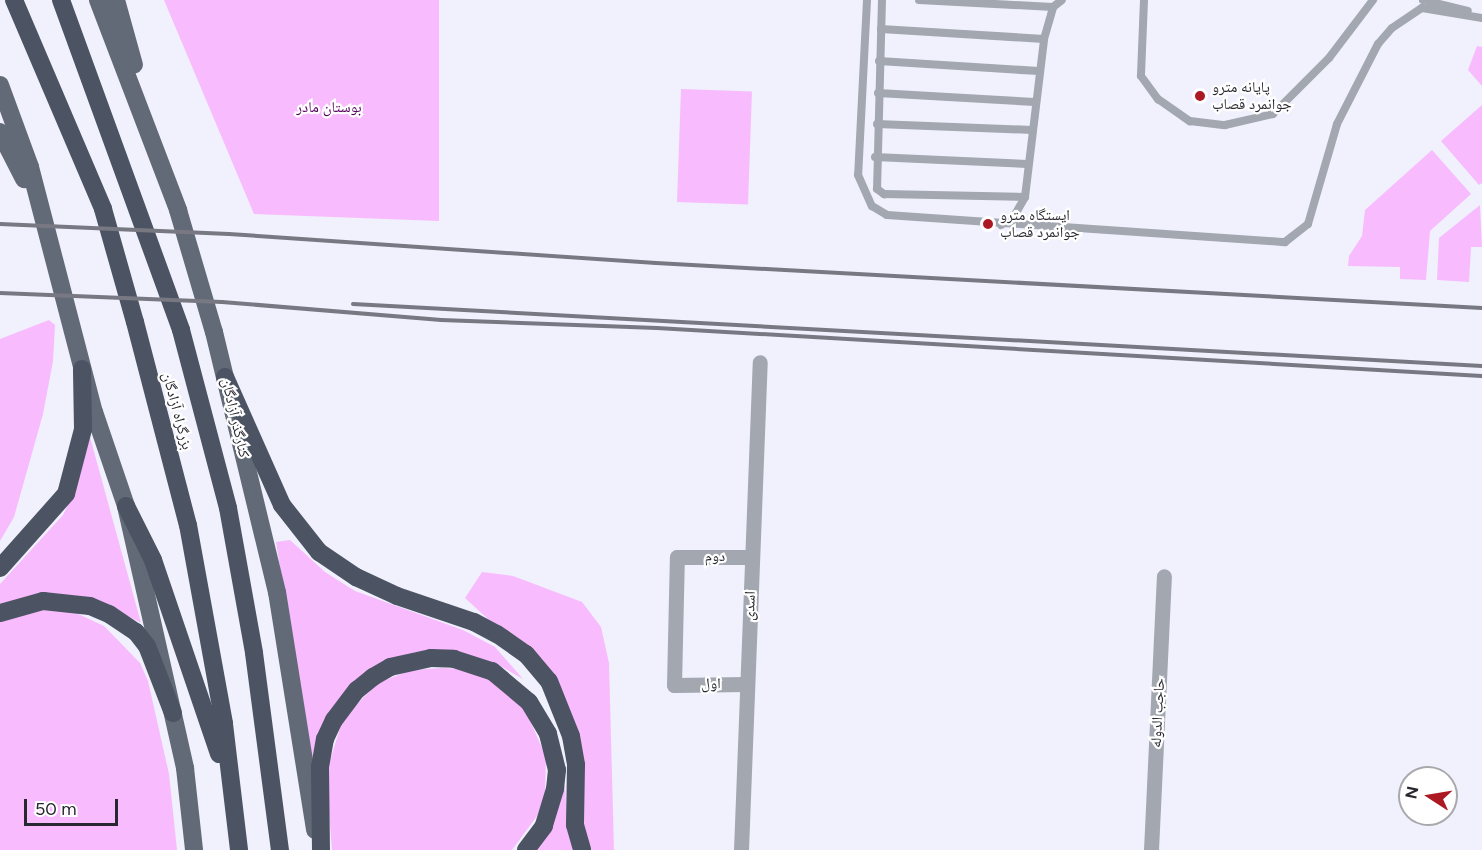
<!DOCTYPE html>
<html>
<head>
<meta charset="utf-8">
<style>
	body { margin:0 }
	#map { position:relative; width:1482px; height:850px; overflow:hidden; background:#f0f1fd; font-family:Figtree,"Noto Naskh Arabic",sans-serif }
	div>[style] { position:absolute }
	.green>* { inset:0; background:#f8bbfd; transform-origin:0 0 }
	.lane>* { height:8px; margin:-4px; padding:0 4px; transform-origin:4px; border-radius:4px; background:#a3a7af }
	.street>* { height:15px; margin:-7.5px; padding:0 7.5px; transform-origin:7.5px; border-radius:7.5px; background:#a3a7af }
	.primary>* { height:18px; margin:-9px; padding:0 9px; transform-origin:9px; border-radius:9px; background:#626a77 }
	.highway>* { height:18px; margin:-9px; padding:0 9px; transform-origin:9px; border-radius:9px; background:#4c5463 }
	.rail>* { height:4px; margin:-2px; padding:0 2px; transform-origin:2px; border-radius:2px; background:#787882 }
	.dots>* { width:16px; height:16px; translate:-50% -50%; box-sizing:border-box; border:3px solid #fff; border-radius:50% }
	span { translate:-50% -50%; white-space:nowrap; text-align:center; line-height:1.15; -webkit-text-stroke:4.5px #fff; paint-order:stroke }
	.poi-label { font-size:15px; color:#282830 }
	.left { translate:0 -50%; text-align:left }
	.park-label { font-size:15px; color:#54005d }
	.street-label { font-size:15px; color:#282830 }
	.north { position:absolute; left:1398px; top:766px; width:60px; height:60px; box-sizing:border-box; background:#fff; border:2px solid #a9a9ac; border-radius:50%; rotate:282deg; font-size:16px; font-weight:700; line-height:24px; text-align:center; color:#282830 }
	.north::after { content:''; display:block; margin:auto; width:21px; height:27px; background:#ac1922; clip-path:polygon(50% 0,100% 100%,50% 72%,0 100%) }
	.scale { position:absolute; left:24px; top:799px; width:94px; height:27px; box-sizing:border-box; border:3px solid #282830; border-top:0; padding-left:8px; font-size:18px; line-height:21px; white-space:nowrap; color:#282830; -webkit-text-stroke:4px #fff; paint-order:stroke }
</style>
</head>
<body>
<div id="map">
	<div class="green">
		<div style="clip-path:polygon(164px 0,439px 0,439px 221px,254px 214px)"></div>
		<div style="clip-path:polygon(1477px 46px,1482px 47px,1482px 86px,1468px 70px)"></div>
		<div style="left:681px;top:89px;width:71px;height:113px;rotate:2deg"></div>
		<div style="clip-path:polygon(1482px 105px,1482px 183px,1479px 185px,1441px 141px)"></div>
		<div style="clip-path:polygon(1432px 150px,1471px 194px,1430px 231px,1426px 280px,1400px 279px,1400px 267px,1348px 266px,1349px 256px,1362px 236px,1365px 210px)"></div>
		<div style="clip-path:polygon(1480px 205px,1482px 247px,1471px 247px,1469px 282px,1437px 280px,1439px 238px)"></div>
		<div style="clip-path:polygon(49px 320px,55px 325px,53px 361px,43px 414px,14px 517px,0 541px,0 339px)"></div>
		<div style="clip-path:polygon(90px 437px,141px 623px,100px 602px,30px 596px,0 605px,0 584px,63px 515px,76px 488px)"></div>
		<div style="clip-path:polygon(290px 540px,325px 572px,355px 591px,463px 630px,495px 647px,523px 679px,495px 663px,415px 652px,333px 707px,317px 808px,276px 542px)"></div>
		<div style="clip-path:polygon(482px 572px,513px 576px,582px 602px,601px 627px,609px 663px,614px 850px,592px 850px,585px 839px,559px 687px,542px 659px,489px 620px,465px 598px)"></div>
		<div style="clip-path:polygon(43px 608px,76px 613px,104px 626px,140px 663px,148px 681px,169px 774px,177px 850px,0 850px,0 621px)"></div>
		<div style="clip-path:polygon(442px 668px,464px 669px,493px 681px,524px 707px,546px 757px,545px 795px,537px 816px,512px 850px,332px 850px,326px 774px,343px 718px,378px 683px,411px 670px)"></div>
		<div style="clip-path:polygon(565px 784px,567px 823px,575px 850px,536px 850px,555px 818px)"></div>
	</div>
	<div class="lane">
		<div style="left:867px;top:0;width:175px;rotate:92.9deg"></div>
		<div style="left:858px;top:175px;width:34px;rotate:66deg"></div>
		<div style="left:872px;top:206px;width:17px;rotate:31deg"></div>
		<div style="left:887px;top:215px;width:399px;rotate:3.9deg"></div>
		<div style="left:1285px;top:242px;width:29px;rotate:-38deg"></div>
		<div style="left:1308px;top:224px;width:104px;rotate:-73.8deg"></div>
		<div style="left:1337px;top:124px;width:90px;rotate:-62.9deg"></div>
		<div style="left:1378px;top:44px;width:21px;rotate:-49deg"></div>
		<div style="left:1392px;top:28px;width:36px;rotate:-34deg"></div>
		<div style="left:1422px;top:8px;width:61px;rotate:9.5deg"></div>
		<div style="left:882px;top:0;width:189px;rotate:91.5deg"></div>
		<div style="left:877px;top:189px;width:9px;rotate:36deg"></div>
		<div style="left:884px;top:194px;width:141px;rotate:1.2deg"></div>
		<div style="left:919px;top:0;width:134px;rotate:3deg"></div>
		<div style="left:1144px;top:0;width:76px;rotate:92.3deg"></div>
		<div style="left:1141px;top:76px;width:29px;rotate:54deg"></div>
		<div style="left:1158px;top:99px;width:39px;rotate:35deg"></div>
		<div style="left:1190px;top:121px;width:35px;rotate:7deg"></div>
		<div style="left:1225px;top:125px;width:49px;rotate:-12.9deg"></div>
		<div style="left:1273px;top:114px;width:79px;rotate:-45deg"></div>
		<div style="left:1329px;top:58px;width:73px;rotate:-52.8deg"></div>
		<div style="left:1423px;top:0;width:46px;rotate:13.7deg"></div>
		<div style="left:881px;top:29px;width:163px;rotate:3.5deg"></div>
		<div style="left:879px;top:61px;width:160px;rotate:3.6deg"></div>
		<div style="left:878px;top:93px;width:157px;rotate:3.3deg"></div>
		<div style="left:877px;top:124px;width:155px;rotate:2.2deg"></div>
		<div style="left:875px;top:157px;width:153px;rotate:2.6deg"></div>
		<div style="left:1001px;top:225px;width:14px;rotate:-30deg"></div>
		<div style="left:1013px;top:218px;width:24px;rotate:-60deg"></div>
		<div style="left:1025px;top:197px;width:159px;rotate:-83.1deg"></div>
		<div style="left:1044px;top:39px;width:33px;rotate:-74deg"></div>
		<div style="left:1053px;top:7px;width:11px;rotate:-38deg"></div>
	</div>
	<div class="street">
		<div style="left:747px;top:684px;width:73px;rotate:179.2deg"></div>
		<div style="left:674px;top:685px;width:128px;rotate:-88.7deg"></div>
		<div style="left:677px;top:557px;width:75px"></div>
		<div style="left:741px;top:850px;width:488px;rotate:-87.8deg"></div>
		<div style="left:1151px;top:850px;width:274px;rotate:-87.3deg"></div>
	</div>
	<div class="primary">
		<div style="left:98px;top:0;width:225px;rotate:69.1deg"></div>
		<div style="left:178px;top:210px;width:127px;rotate:73.6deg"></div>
		<div style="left:214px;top:332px;width:268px;rotate:76.4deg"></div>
		<div style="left:277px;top:592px;width:241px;rotate:80.9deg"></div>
		<div style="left:116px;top:0;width:67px;rotate:74.5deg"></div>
		<div style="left:0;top:85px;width:87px;rotate:69.9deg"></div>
		<div style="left:30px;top:167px;width:253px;rotate:75.4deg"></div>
		<div style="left:94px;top:412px;width:99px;rotate:71.2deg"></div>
		<div style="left:126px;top:506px;width:269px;rotate:77.3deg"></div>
		<div style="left:185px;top:768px;width:82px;rotate:83.7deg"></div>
		<div style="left:0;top:132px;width:53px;rotate:62.9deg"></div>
	</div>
	<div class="highway">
		<div style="left:14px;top:0;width:227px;rotate:66.9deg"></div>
		<div style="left:103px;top:209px;width:117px;rotate:74.2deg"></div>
		<div style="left:135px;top:322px;width:210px;rotate:75.4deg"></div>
		<div style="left:188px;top:525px;width:202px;rotate:79.7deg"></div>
		<div style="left:224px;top:724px;width:127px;rotate:83.2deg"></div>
		<div style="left:61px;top:0;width:351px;rotate:70deg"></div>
		<div style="left:181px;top:330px;width:184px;rotate:75.2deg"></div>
		<div style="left:228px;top:508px;width:147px;rotate:79.8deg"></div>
		<div style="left:254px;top:653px;width:199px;rotate:82.5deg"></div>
		<div style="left:225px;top:377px;width:140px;rotate:66deg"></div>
		<div style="left:282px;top:505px;width:60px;rotate:51.8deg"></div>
		<div style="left:319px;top:552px;width:45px;rotate:34deg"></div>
		<div style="left:356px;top:577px;width:45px;rotate:24.9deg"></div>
		<div style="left:397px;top:596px;width:81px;rotate:18.7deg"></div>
		<div style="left:474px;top:622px;width:26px;rotate:28deg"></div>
		<div style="left:497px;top:634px;width:35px;rotate:35deg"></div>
		<div style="left:526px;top:654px;width:35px;rotate:50deg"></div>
		<div style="left:549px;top:681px;width:59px;rotate:68.2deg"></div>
		<div style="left:571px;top:736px;width:29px;rotate:80deg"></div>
		<div style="left:576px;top:765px;width:60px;rotate:91deg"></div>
		<div style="left:575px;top:825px;width:26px;rotate:74deg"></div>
		<div style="left:126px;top:506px;width:60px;rotate:63.4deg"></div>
		<div style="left:153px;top:560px;width:205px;rotate:71.2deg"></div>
		<div style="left:0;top:568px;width:99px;rotate:-48.3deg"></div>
		<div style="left:66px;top:494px;width:67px;rotate:-75.3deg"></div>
		<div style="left:83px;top:429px;width:60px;rotate:-91deg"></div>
		<div style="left:0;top:613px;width:45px;rotate:-15.6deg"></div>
		<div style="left:43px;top:601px;width:47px;rotate:6.1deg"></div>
		<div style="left:90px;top:606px;width:21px;rotate:23deg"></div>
		<div style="left:109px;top:614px;width:32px;rotate:34deg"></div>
		<div style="left:136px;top:632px;width:18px;rotate:52deg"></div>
		<div style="left:147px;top:646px;width:72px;rotate:68.8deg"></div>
		<div style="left:321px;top:850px;width:83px;rotate:-90.7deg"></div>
		<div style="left:320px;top:767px;width:28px;rotate:-80deg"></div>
		<div style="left:325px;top:739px;width:21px;rotate:-65deg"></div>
		<div style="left:334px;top:720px;width:38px;rotate:-53deg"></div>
		<div style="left:357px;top:690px;width:21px;rotate:-39deg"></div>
		<div style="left:373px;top:677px;width:20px;rotate:-30deg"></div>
		<div style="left:390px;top:667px;width:42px;rotate:-12.4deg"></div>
		<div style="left:431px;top:658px;width:23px;rotate:2deg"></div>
		<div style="left:454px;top:659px;width:40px;rotate:18deg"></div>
		<div style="left:492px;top:671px;width:48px;rotate:40deg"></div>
		<div style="left:529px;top:702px;width:37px;rotate:59deg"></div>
		<div style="left:548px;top:734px;width:37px;rotate:76deg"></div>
		<div style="left:557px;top:770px;width:19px;rotate:96deg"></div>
		<div style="left:555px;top:789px;width:39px;rotate:107deg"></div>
		<div style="left:544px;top:826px;width:30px;rotate:127deg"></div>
	</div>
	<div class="rail">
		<div style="left:0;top:224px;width:229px;rotate:2.5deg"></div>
		<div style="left:229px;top:234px;width:428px;rotate:3.9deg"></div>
		<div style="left:656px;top:263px;width:827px;rotate:3.12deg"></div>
		<div style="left:0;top:293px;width:222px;rotate:2.3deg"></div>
		<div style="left:222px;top:302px;width:220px;rotate:4.7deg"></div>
		<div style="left:441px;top:320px;width:216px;rotate:2.1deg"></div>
		<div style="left:657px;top:328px;width:826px;rotate:3.33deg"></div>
		<div style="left:353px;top:304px;width:1131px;rotate:3.14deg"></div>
	</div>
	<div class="dots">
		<div style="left:1200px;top:96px;background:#ac1922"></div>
		<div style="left:988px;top:224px;background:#ac1922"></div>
	</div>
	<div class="poi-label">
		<span class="left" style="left:1212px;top:96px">پایانه مترو<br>جوانمرد قصاب</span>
		<span class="left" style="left:1000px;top:224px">ایستگاه مترو<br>جوانمرد قصاب</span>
	</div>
	<div class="park-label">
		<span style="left:329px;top:108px">بوستان مادر</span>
	</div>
	<div class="street-label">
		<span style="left:177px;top:411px;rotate:75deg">بزرگراه آزادگان</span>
		<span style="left:235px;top:418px;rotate:77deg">کنارگذر آزادگان</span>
		<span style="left:715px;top:557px">دوم</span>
		<span style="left:750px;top:606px;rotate:-88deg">اسدی</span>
		<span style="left:711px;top:684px;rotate:-1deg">اول</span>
		<span style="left:1158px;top:713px;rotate:-87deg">حاجب الدوله</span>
	</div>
	<div class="north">N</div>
	<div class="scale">50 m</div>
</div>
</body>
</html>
